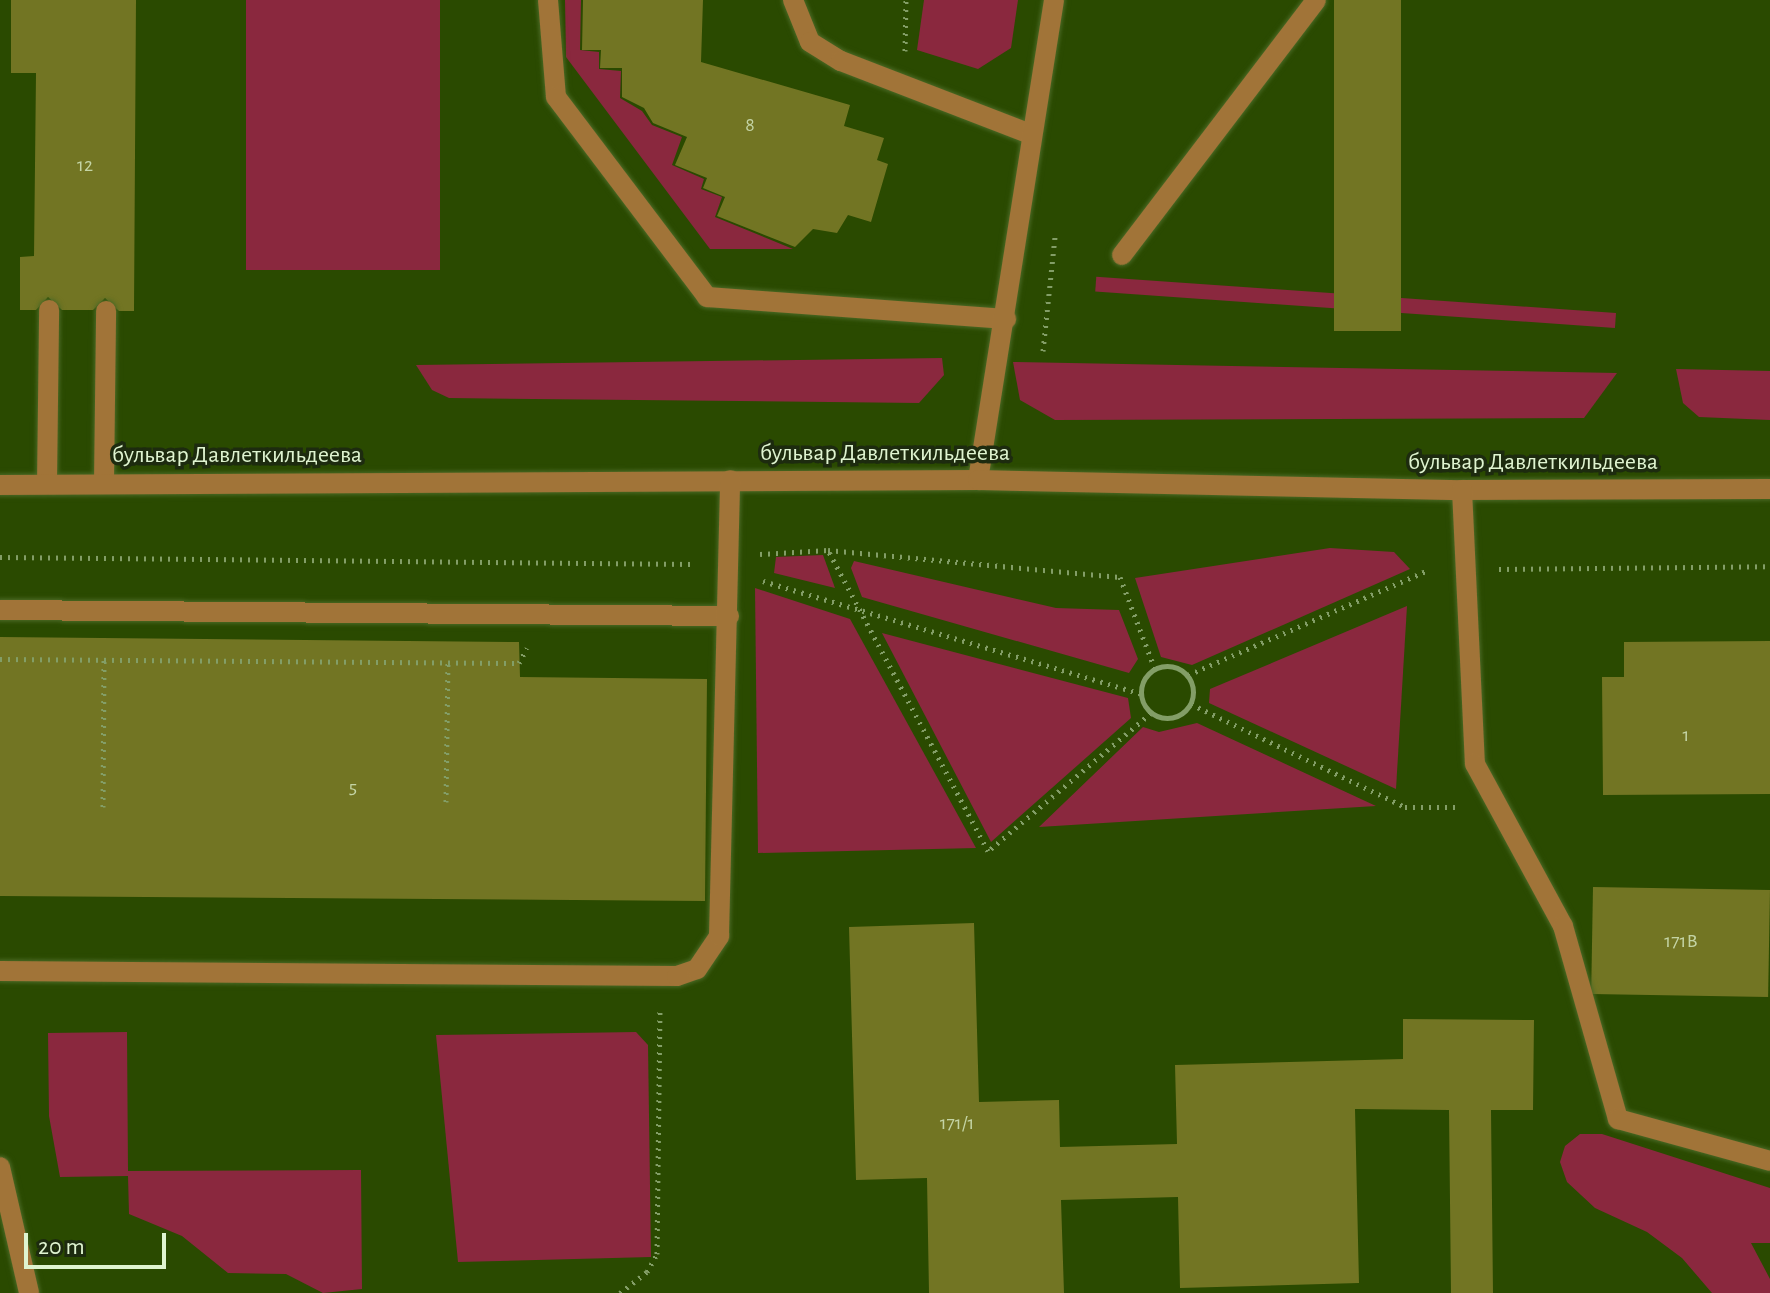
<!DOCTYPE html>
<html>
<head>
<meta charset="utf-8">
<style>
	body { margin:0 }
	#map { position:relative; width:1770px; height:1293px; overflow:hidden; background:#2a4a00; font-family:"Alegreya Sans",sans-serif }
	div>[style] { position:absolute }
	.green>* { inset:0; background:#8a283e; transform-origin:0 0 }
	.building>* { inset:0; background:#727523; transform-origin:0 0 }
	.path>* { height:5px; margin-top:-2.5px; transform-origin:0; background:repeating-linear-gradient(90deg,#839e67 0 2px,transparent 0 8px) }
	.path>.ring { margin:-2.5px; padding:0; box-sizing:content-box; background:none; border:5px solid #839e67; border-radius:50% }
	.roads { filter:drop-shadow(0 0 2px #4b6925) drop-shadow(0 0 2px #4b6925) }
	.minor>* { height:20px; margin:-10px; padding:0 10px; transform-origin:10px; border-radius:10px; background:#a17438 }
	span { translate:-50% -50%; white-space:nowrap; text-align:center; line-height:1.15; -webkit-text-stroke:7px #1d2b0f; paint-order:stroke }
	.number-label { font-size:20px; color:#c4d4a5 }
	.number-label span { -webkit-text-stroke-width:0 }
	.street-label { font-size:24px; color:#dff4d0 }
	.scale { position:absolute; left:24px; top:1233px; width:142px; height:36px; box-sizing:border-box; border:4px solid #dff4d0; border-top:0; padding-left:10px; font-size:24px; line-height:28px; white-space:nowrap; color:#dff4d0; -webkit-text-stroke:6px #1d2b0f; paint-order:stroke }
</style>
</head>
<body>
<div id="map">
	<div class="green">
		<div style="left:246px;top:0;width:194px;height:270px"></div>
		<div style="clip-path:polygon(565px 0,581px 0,580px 50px,599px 52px,599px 69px,621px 71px,620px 98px,642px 111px,652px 125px,682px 137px,672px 165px,704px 179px,701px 189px,722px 197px,715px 217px,793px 249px,710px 249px,566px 57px)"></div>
		<div style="clip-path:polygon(924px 0,1018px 0,1011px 48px,978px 69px,917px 50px)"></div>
		<div style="left:1616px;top:313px;width:15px;height:521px;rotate:94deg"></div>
		<div style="clip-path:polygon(942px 358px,944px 375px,919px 403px,449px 398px,432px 390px,416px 365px)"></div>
		<div style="clip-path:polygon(1013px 362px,1617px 373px,1584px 418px,1055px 420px,1020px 400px)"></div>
		<div style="clip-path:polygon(1676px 369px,1770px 371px,1770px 420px,1699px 417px,1683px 403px)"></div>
		<div style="clip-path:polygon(1330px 548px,1394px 552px,1410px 569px,1192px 665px,1161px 657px,1135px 578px)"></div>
		<div style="clip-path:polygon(823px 555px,835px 588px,774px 573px,776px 557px)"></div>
		<div style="clip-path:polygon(854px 561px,1056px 608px,1119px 610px,1138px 659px,1129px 673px,862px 597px,851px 568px)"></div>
		<div style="clip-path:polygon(755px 588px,850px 619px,976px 848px,758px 853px)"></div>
		<div style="clip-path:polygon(1407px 606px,1396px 789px,1209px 703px,1210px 689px)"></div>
		<div style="clip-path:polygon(882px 633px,1128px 698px,1131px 718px,991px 842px)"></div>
		<div style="clip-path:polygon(1197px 723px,1376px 806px,1039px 827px,1143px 727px,1159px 732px)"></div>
		<div style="clip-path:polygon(127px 1032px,128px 1171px,361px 1170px,362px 1289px,323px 1293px,286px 1274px,228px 1273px,182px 1236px,129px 1214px,128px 1176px,60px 1177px,49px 1116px,48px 1033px)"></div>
		<div style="clip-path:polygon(636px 1032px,648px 1045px,651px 1257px,458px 1262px,436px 1035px)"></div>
		<div style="clip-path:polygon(1580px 1134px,1602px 1134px,1770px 1188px,1770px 1243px,1751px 1243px,1770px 1279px,1770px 1293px,1712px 1293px,1682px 1258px,1647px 1232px,1595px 1208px,1567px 1182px,1560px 1162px,1565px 1146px)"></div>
	</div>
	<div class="building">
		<div style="clip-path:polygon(11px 0,136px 0,134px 311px,119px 311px,105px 298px,93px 310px,62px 310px,48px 297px,36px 310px,20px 310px,20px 257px,34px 256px,36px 73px,11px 73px)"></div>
		<div style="clip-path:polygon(583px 0,703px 0,701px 62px,850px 105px,844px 126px,884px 138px,877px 160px,888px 164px,871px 222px,848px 215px,837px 233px,813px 229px,795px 247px,717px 216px,725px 197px,703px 188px,707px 178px,675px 165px,687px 137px,653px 123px,644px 108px,622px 97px,622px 68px,600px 68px,601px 50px,582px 50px)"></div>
		<div style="left:1334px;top:0;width:67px;height:331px"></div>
		<div style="clip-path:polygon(0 637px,519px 642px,520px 677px,707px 679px,705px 901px,0 896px)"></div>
		<div style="clip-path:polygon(1770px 641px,1770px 794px,1603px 795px,1602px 677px,1624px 677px,1624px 642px)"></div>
		<div style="left:1593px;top:887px;width:177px;height:107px;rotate:1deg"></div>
		<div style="clip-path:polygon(974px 923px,979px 1102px,1059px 1100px,1060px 1147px,1177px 1144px,1175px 1065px,1403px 1059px,1403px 1019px,1534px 1020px,1533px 1110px,1491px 1110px,1493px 1293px,1451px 1293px,1449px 1110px,1355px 1109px,1359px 1283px,1180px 1288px,1178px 1197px,1061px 1200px,1064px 1293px,929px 1293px,927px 1178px,856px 1180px,849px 927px)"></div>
	</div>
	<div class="path">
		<div style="left:905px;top:51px;width:51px;rotate:-88.9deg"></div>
		<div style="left:1043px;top:351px;width:116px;rotate:-84deg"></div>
		<div style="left:760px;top:554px;width:68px;rotate:-3.4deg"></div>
		<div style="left:0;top:557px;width:693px;rotate:0.58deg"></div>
		<div style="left:1499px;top:569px;width:271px;rotate:-0.6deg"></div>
		<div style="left:763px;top:581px;width:395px;rotate:16.6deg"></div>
		<div style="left:0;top:659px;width:519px;rotate:0.44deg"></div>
		<div style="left:519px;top:663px;width:17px;rotate:-62deg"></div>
		<div class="ring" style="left:1141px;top:666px;width:47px;height:47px"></div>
		<div style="left:1188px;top:675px;width:262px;rotate:-23.6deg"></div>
		<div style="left:1191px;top:704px;width:237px;rotate:25.7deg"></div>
		<div style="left:1405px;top:807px;width:53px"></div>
		<div style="left:1151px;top:713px;width:214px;rotate:139.7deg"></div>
		<div style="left:988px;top:851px;width:341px;rotate:-118deg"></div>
		<div style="left:828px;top:550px;width:293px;rotate:5.3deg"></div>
		<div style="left:1120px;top:577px;width:98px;rotate:69.2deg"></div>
		<div style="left:446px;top:802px;width:139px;rotate:-89.2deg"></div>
		<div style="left:103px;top:807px;width:147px;rotate:-89.6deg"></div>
		<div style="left:620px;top:1293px;width:34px;rotate:-38deg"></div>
		<div style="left:647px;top:1272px;width:21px;rotate:-61deg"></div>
		<div style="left:657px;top:1254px;width:246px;rotate:-89.3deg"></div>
	</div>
	<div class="roads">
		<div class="minor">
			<div style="left:548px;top:0;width:97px;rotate:85.3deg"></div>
			<div style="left:556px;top:97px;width:251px;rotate:52.9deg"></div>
			<div style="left:707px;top:297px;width:300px;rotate:4.2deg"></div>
			<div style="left:793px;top:0;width:45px;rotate:68deg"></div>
			<div style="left:810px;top:42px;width:36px;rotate:32deg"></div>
			<div style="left:841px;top:61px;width:203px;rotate:21.1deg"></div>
			<div style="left:1122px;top:255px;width:320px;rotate:-52.7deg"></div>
			<div style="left:978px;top:480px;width:486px;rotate:-81deg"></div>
			<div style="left:104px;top:483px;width:172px;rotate:-89.3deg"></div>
			<div style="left:47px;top:484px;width:174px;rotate:-89.3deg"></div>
			<div style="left:0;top:485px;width:978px;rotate:-0.29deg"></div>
			<div style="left:978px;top:480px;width:484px;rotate:1.2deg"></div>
			<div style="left:1462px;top:490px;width:308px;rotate:-0.2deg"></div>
			<div style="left:1462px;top:490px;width:274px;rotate:87.3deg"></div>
			<div style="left:1475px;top:764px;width:184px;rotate:61.5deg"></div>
			<div style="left:1563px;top:926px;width:201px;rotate:74.1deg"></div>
			<div style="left:1618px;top:1119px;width:158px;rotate:15.4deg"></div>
			<div style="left:0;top:610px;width:729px;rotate:0.47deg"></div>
			<div style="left:0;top:971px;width:677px;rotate:0.42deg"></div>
			<div style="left:677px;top:976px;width:21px;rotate:-19deg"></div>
			<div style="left:697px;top:969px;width:40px;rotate:-56deg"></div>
			<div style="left:719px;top:936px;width:456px;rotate:-88.6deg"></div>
			<div style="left:0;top:1167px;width:129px;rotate:77deg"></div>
		</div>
	</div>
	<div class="number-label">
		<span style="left:750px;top:125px">8</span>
		<span style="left:85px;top:165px">12</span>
		<span style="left:1686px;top:735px">1</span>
		<span style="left:353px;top:787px">5</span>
		<span style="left:1681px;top:941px">171В</span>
		<span style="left:957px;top:1123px">171/1</span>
	</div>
	<div class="street-label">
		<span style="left:885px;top:454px">бульвар Давлеткильдеева</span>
		<span style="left:237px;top:456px">бульвар Давлеткильдеева</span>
		<span style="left:1533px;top:463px">бульвар Давлеткильдеева</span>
	</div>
	<div class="scale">20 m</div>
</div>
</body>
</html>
